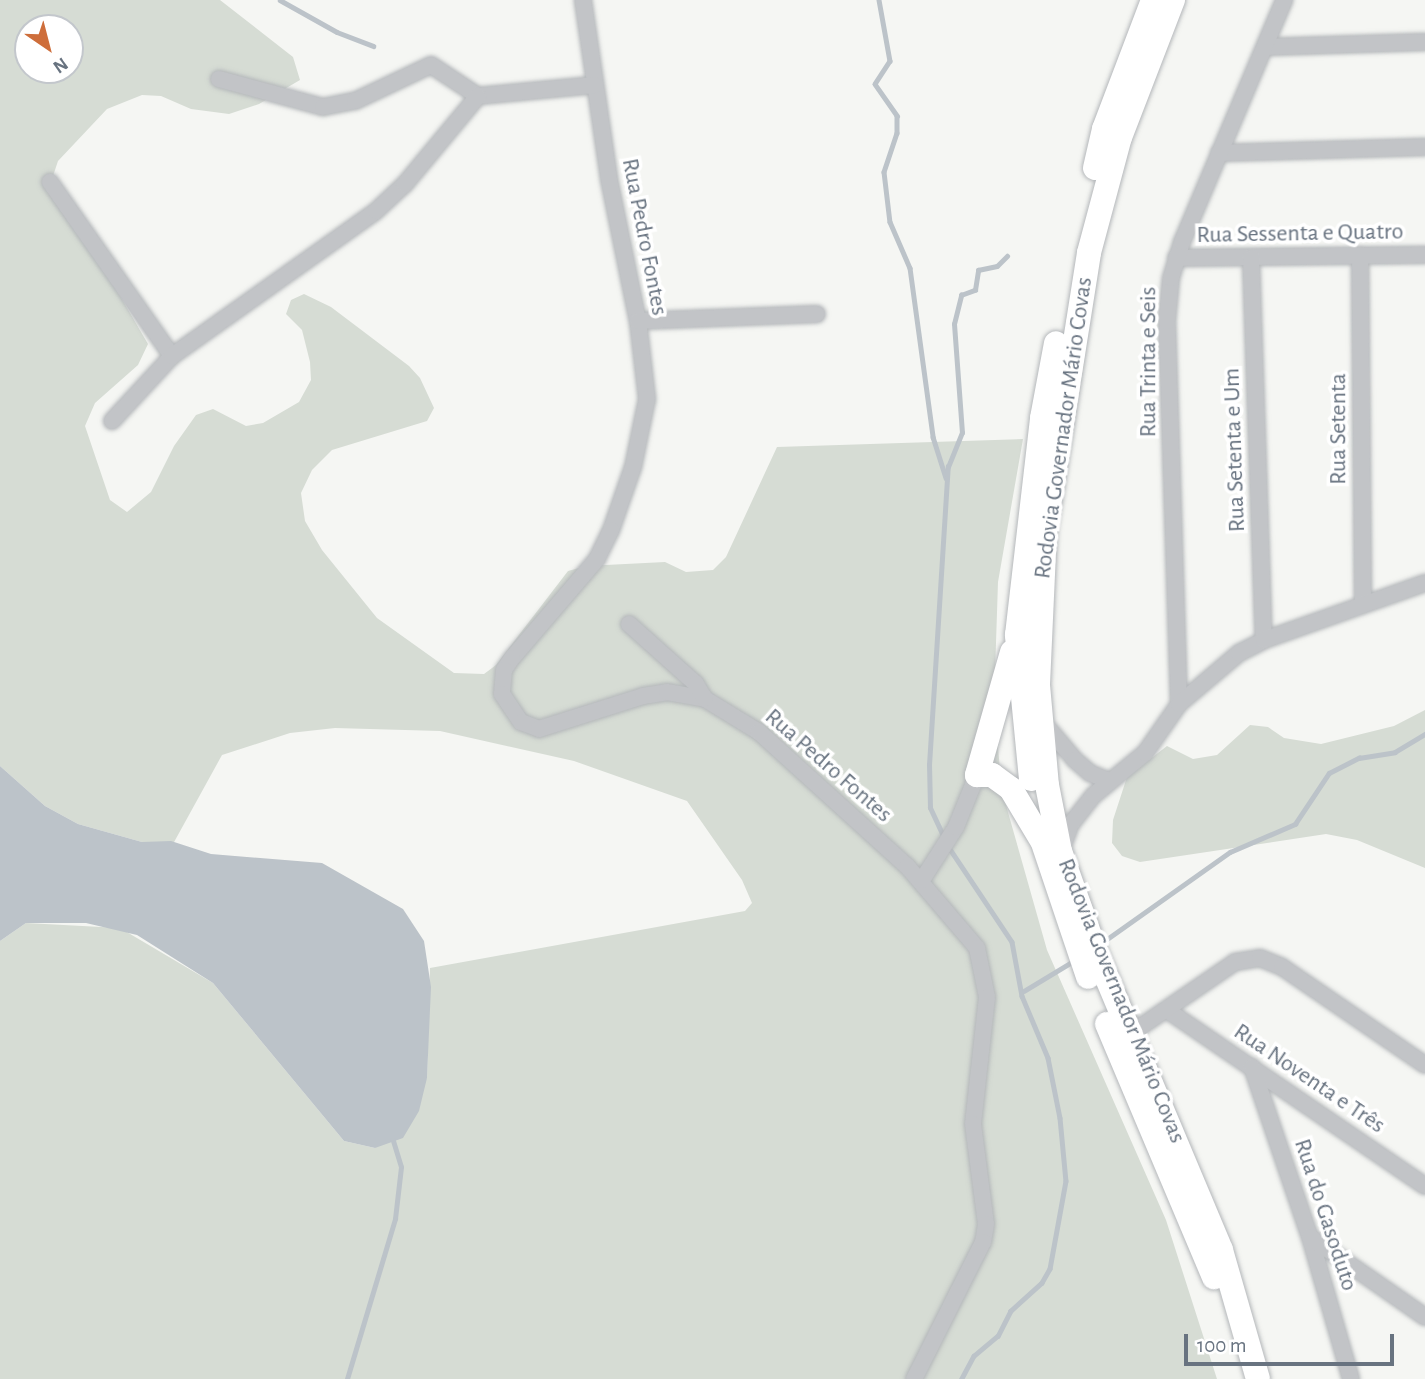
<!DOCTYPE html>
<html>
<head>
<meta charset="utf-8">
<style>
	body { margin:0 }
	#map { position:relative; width:1425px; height:1379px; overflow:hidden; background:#f5f6f3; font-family:"Alegreya Sans",sans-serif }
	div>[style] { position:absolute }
	.green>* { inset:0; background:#d6dcd4 }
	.water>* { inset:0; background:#bcc3c9 }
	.stream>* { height:4.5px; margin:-2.25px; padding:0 2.25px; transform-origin:2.25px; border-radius:2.25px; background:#bcc3c9 }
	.roads { filter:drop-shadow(0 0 2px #b4b7ba) drop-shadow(0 0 2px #b4b7ba) }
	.minor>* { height:16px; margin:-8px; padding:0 8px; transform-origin:8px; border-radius:8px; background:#c2c4c7 }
	.highway>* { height:24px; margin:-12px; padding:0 12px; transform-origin:12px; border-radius:12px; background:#fff }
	span { translate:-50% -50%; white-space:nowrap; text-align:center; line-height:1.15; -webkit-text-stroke:7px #fff; paint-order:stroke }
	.street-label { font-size:24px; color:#687380 }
	.north { position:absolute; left:14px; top:14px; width:70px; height:70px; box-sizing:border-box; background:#fff; border:2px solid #c3c7cc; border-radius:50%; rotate:145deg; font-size:19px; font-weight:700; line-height:28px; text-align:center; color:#687380 }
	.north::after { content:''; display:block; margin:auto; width:24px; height:32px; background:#ce6e3b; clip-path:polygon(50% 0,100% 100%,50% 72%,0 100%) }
	.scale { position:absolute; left:1184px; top:1334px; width:210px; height:32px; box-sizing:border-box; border:4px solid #687380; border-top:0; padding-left:9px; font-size:21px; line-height:24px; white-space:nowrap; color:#687380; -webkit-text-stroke:5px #fff; paint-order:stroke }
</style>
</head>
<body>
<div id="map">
	<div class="green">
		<div style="clip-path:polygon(evenodd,0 0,220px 0,293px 57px,300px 80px,259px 104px,229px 114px,191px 109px,161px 96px,142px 95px,107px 109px,58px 161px,52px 179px,148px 344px,138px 365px,95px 403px,85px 426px,110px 500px,127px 512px,151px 492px,174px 446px,196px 415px,213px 409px,246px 426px,263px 423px,299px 402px,311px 380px,310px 362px,302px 330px,286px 314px,291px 300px,304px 294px,331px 307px,409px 366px,420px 378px,434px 408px,427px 421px,332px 450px,312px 470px,301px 493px,305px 521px,322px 550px,377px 618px,454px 673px,484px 674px,496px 665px,568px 571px,586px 566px,665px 562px,686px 572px,713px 570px,726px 557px,777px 447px,1023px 439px,998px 582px,994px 704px,1002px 791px,1047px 950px,1166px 1220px,1217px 1379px,0 1379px,0 941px,26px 923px,120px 928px,213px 983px,344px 1141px,375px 1148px,427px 1078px,430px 968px,745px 911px,752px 903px,742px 880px,687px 801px,574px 761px,440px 731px,335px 728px,290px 733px,222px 755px,173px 844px,142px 842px,78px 824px,45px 806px,0 766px,0 0,28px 28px,70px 28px,70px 70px,28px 70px,28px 28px)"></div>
		<div style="clip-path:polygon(1425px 710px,1425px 868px,1357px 840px,1326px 834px,1140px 862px,1122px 856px,1112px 843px,1113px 820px,1127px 777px,1167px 746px,1193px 759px,1217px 755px,1250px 725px,1268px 727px,1284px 738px,1321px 744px,1394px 726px)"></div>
	</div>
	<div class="water">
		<div style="clip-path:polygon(0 766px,45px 806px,78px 824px,142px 842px,171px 841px,211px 854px,322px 863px,403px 909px,424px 941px,431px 987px,427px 1078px,419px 1111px,403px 1138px,375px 1148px,344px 1141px,213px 983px,137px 935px,86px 923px,26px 923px,0 941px)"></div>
	</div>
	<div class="stream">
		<div style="left:280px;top:0;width:65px;rotate:29.3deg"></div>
		<div style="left:337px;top:32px;width:39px;rotate:21deg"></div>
		<div style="left:879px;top:0;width:62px;rotate:79.8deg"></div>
		<div style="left:890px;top:61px;width:27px;rotate:123deg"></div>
		<div style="left:875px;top:84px;width:39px;rotate:55deg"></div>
		<div style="left:897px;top:116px;width:17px;rotate:90deg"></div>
		<div style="left:897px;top:133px;width:41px;rotate:108.4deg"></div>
		<div style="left:884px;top:172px;width:50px;rotate:83.2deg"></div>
		<div style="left:890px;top:222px;width:50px;rotate:66.5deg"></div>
		<div style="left:910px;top:268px;width:171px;rotate:82.2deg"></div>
		<div style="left:933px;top:437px;width:43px;rotate:72.4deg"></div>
		<div style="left:944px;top:838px;width:33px;rotate:-115deg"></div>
		<div style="left:930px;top:808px;width:43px;rotate:-91.3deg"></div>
		<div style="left:929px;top:765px;width:299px;rotate:-86.4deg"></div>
		<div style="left:948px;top:467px;width:37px;rotate:-68deg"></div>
		<div style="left:962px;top:433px;width:109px;rotate:-94.2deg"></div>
		<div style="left:954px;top:324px;width:30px;rotate:-76deg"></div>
		<div style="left:961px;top:295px;width:15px;rotate:-20deg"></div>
		<div style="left:975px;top:290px;width:20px;rotate:-81deg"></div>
		<div style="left:978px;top:270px;width:19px;rotate:-12deg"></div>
		<div style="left:997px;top:266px;width:14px;rotate:-45deg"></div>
		<div style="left:948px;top:846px;width:115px;rotate:56.3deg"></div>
		<div style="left:1012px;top:942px;width:55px;rotate:79.5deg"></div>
		<div style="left:1022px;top:996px;width:67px;rotate:67.2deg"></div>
		<div style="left:1048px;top:1058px;width:61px;rotate:78.7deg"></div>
		<div style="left:1060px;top:1118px;width:63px;rotate:84.6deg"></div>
		<div style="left:1066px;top:1181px;width:89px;rotate:100.3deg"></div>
		<div style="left:1050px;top:1269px;width:16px;rotate:120deg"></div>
		<div style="left:1042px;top:1283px;width:42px;rotate:137.9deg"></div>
		<div style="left:1011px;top:1311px;width:28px;rotate:117deg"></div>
		<div style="left:998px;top:1336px;width:31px;rotate:140deg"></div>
		<div style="left:974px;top:1356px;width:26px;rotate:118deg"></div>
		<div style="left:1100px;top:944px;width:159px;rotate:-35.3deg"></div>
		<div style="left:1230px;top:852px;width:71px;rotate:-23.3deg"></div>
		<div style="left:1295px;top:824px;width:61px;rotate:-56.3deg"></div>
		<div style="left:1329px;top:773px;width:34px;rotate:-27deg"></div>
		<div style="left:1359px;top:758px;width:36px;rotate:-9deg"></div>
		<div style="left:1395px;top:752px;width:35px;rotate:-31deg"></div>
		<div style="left:1024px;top:991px;width:60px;rotate:-31.3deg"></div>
		<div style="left:347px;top:1379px;width:167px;rotate:-73.3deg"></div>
		<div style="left:395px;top:1219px;width:52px;rotate:-83.4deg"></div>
		<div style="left:401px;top:1167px;width:28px;rotate:-107deg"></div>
	</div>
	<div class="roads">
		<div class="minor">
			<div style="left:583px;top:0;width:181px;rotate:81.7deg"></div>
			<div style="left:609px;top:179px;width:145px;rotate:78.5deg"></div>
			<div style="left:638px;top:321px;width:79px;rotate:83.4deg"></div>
			<div style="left:647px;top:399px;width:69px;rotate:101.6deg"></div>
			<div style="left:633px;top:467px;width:67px;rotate:109.2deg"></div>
			<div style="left:611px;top:530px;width:32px;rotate:116deg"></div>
			<div style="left:597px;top:559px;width:130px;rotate:130.6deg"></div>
			<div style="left:512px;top:658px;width:14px;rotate:124deg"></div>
			<div style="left:504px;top:670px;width:24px;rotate:95deg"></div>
			<div style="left:502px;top:694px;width:34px;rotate:56deg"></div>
			<div style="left:521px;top:722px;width:19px;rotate:21deg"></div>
			<div style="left:539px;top:729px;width:109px;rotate:-17.6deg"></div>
			<div style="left:643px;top:696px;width:24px;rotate:-9deg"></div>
			<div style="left:667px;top:692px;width:39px;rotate:10deg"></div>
			<div style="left:705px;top:699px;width:63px;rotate:31.4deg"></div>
			<div style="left:759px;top:732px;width:200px;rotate:42.2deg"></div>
			<div style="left:907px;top:866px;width:108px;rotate:49.5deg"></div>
			<div style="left:977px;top:948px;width:50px;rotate:78.5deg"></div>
			<div style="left:987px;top:997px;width:128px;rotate:96.3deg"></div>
			<div style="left:973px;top:1124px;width:101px;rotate:82.6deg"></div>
			<div style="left:986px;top:1224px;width:18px;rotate:99deg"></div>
			<div style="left:983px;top:1242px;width:153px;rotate:116.7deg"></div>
			<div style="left:1265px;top:47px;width:160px;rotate:-1.8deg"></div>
			<div style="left:219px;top:79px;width:108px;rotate:15.1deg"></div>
			<div style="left:323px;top:107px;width:33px;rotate:-11deg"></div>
			<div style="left:355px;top:101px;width:84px;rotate:-25.3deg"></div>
			<div style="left:431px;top:65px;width:56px;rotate:33.4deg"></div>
			<div style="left:478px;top:96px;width:117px;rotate:-5.4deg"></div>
			<div style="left:1219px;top:153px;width:206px;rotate:-1.7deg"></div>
			<div style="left:50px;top:182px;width:213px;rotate:55deg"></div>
			<div style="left:1360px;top:255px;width:348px;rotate:89.5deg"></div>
			<div style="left:1176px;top:258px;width:249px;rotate:-0.7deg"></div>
			<div style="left:1251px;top:258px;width:382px;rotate:88.1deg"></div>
			<div style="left:638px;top:321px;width:179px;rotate:-2.2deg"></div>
			<div style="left:112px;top:421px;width:88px;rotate:-47.3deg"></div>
			<div style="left:172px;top:356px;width:250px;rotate:-35.4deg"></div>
			<div style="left:376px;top:211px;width:40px;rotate:-43deg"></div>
			<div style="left:405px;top:184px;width:114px;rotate:-50.3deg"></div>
			<div style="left:629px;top:624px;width:90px;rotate:41.8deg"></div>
			<div style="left:696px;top:684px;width:17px;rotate:59deg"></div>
			<div style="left:1179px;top:704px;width:383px;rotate:-91.8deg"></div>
			<div style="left:1167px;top:321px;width:43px;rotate:-84.7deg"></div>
			<div style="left:1171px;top:278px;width:38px;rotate:-73deg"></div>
			<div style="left:1182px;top:242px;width:263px;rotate:-67.1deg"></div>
			<div style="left:1042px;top:721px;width:51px;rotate:49.8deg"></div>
			<div style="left:1075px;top:760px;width:20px;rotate:41deg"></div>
			<div style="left:1090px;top:773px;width:21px;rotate:23deg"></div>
			<div style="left:1061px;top:851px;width:29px;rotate:-70deg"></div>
			<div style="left:1071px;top:824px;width:37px;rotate:-52deg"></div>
			<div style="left:1094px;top:795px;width:66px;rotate:-39.5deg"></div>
			<div style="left:1145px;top:753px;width:60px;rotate:-55.2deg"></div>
			<div style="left:1179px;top:704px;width:79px;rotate:-40.4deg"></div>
			<div style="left:1239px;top:653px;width:28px;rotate:-27deg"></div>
			<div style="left:1264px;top:640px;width:171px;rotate:-19.5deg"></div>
			<div style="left:922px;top:880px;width:63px;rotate:-57.3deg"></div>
			<div style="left:956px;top:827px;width:56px;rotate:-68deg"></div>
			<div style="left:1167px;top:1010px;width:312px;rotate:34.3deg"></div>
			<div style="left:1130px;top:1034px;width:127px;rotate:-34.4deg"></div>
			<div style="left:1235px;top:962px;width:25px;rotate:-9deg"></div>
			<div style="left:1260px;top:958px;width:24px;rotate:22deg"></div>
			<div style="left:1282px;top:967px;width:173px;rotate:34.4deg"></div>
			<div style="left:1252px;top:1067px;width:180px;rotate:71.2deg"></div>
			<div style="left:1310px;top:1237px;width:148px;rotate:73.9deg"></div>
			<div style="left:1310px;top:1237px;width:140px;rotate:34.8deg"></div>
		</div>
		<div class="highway">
			<div style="left:1173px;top:0;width:147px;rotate:111.1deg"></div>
			<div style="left:1120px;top:137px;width:120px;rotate:105deg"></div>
			<div style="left:1089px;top:253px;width:280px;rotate:99deg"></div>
			<div style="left:1045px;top:530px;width:155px;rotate:92.6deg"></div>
			<div style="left:1038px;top:685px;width:100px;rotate:84.9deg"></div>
			<div style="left:1047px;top:785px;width:67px;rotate:78.9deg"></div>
			<div style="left:1060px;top:851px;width:105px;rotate:70.5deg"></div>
			<div style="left:1095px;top:950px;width:325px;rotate:67.2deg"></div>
			<div style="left:1221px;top:1250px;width:134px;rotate:74deg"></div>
			<div style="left:1095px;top:168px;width:40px;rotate:-77deg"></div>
			<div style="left:1104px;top:129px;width:138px;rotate:-69.2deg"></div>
			<div style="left:1012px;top:652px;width:128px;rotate:105.9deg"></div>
			<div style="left:977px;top:775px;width:15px"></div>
			<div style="left:992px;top:775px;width:24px;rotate:36deg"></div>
			<div style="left:1011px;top:789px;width:61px;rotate:59.2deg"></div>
			<div style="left:1031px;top:779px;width:145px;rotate:-95.6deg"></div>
			<div style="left:1017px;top:635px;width:218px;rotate:-83.4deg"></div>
			<div style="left:1042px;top:418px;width:76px;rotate:-79.4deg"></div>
			<div style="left:1044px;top:846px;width:138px;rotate:71.4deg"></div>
			<div style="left:1107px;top:1024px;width:275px;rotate:67.1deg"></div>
		</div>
	</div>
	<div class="street-label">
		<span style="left:1300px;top:234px;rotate:-1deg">Rua Sessenta e Quatro</span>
		<span style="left:644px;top:237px;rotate:79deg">Rua Pedro Fontes</span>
		<span style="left:1149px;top:362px;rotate:-90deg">Rua Trinta e Seis</span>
		<span style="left:1064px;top:428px;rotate:-82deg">Rodovia Governador Mário Covas</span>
		<span style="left:1339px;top:429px;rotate:-90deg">Rua Setenta</span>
		<span style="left:1235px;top:450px;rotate:-92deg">Rua Setenta e Um</span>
		<span style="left:828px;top:766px;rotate:41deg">Rua Pedro Fontes</span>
		<span style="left:1121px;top:1001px;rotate:68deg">Rodovia Governador Mário Covas</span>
		<span style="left:1309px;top:1079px;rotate:34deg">Rua Noventa e Três</span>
		<span style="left:1325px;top:1215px;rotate:72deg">Rua do Gasoduto</span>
	</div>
	<div class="north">N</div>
	<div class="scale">100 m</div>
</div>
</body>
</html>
